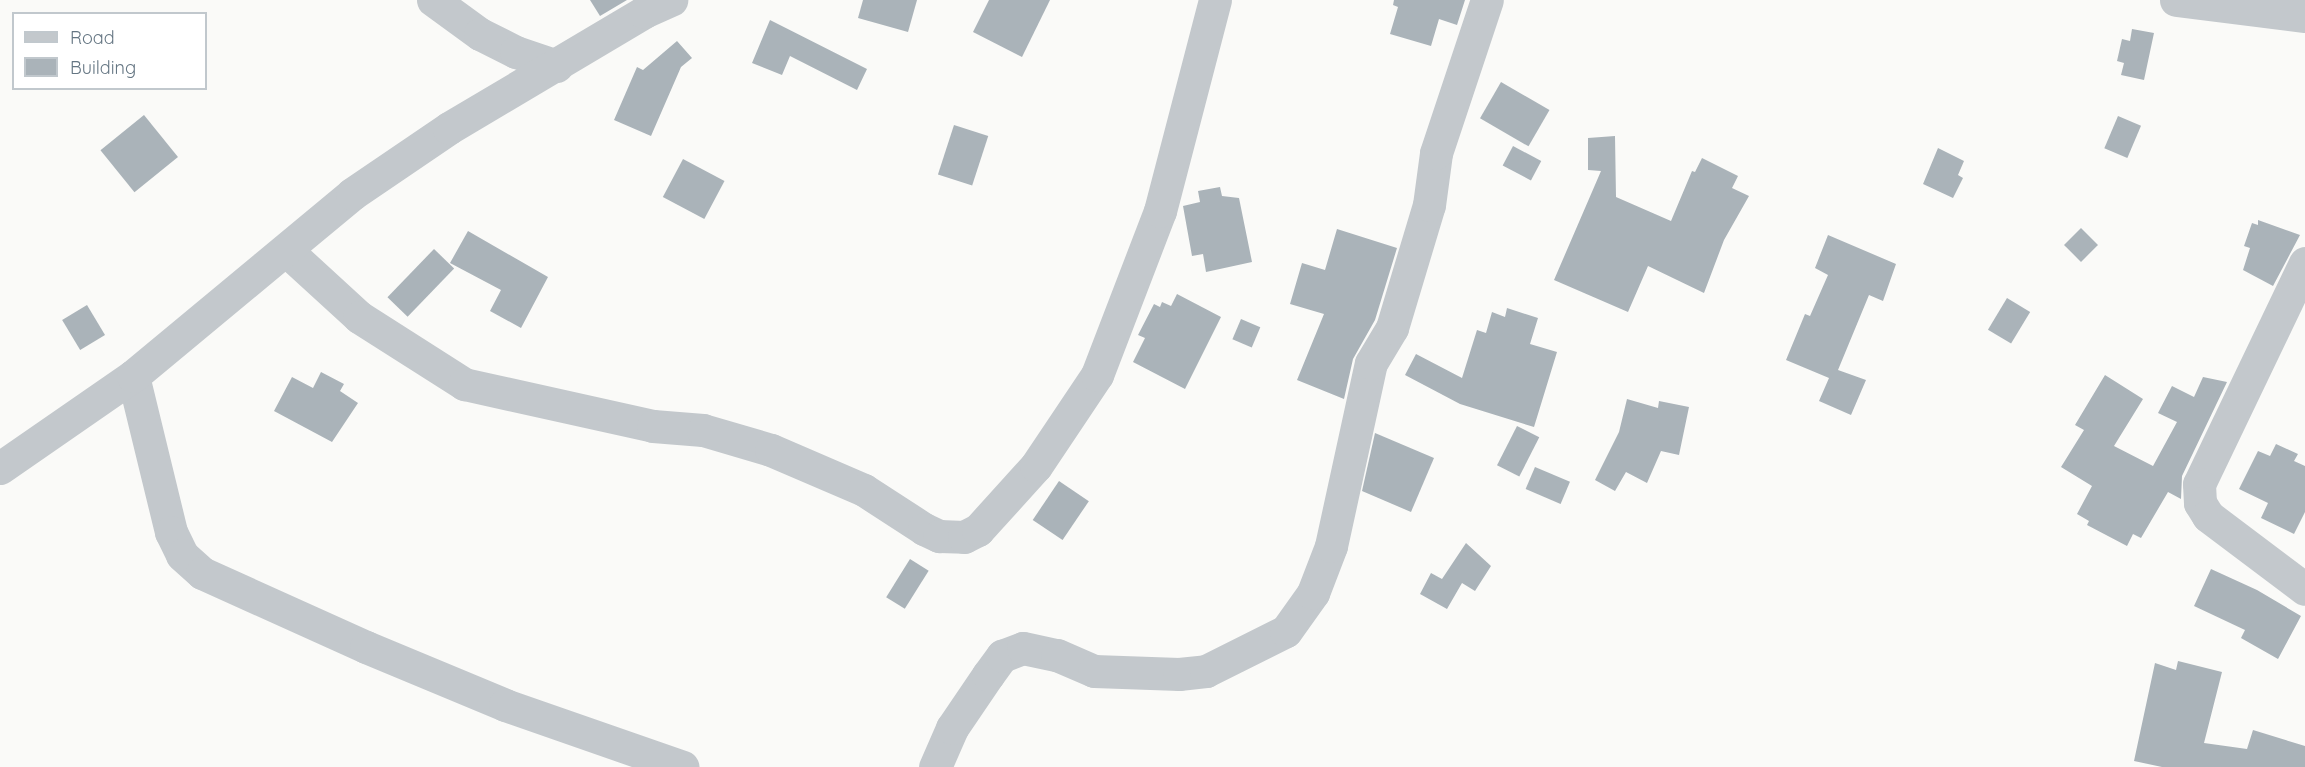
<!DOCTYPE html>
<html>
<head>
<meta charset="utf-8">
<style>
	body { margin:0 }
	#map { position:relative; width:2305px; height:767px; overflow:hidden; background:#fafaf8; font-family:Quicksand,sans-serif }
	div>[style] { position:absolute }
	.building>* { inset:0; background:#aab3b9; transform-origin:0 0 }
	.minor>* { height:33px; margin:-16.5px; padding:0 16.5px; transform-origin:16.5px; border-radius:16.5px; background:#c3c8cc }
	span { translate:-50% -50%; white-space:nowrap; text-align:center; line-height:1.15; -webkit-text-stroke:6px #fff; paint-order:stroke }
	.legend { position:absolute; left:12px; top:12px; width:195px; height:78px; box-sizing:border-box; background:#fff; border:2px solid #c1c8cd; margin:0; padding:8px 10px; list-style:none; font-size:18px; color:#657683 }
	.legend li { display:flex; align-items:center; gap:12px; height:30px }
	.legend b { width:30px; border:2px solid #c1c8cd }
</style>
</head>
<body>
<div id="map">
	<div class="building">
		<div style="clip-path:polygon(590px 0,627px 0,600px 16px)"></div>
		<div style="clip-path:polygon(863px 0,917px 0,908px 32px,858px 18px)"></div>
		<div style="clip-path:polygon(989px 0,1050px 0,1022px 57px,973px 32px)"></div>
		<div style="clip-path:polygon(1394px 0,1465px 0,1457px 25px,1439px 19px,1431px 46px,1390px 34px,1398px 7px,1393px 5px)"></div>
		<div style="clip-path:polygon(770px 20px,867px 69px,857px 90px,790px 56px,782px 75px,752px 63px)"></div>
		<div style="clip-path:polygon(2132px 29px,2154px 33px,2144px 80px,2121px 75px,2124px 63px,2117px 61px,2122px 39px,2130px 41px)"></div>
		<div style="clip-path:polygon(677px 41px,692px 58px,681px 67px,651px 136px,614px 120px,637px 67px,643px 70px)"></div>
		<div style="left:1501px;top:82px;width:56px;height:42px;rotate:30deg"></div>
		<div style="left:144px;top:115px;width:54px;height:56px;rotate:51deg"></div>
		<div style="left:2118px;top:116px;width:25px;height:35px;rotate:23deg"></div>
		<div style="left:954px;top:125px;width:36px;height:52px;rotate:18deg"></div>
		<div style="clip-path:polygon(1615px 136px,1616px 197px,1671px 221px,1692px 171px,1695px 172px,1702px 158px,1738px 176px,1732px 188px,1749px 196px,1724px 240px,1704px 293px,1648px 266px,1628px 312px,1554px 280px,1601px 171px,1588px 170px,1588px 138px)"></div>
		<div style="left:1513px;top:146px;width:32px;height:22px;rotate:28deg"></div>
		<div style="clip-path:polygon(1938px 148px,1964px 161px,1958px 175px,1963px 178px,1953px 198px,1923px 184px)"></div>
		<div style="left:683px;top:159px;width:47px;height:43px;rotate:28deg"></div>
		<div style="clip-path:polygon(1220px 187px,1222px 196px,1239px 198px,1252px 262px,1206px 272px,1203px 254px,1192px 256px,1183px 206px,1200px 202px,1198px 191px)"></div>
		<div style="clip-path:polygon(2258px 220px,2300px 235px,2273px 286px,2243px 270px,2250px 248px,2244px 246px,2252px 223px,2258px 225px)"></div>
		<div style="left:2081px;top:228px;width:24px;height:24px;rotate:45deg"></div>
		<div style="clip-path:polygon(1337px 229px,1397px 248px,1375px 320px,1353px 359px,1344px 399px,1297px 380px,1324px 314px,1290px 304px,1302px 263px,1325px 270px)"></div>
		<div style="clip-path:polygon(468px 231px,548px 277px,521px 328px,490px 311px,501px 290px,450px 263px)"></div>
		<div style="clip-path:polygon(1828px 235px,1896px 264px,1883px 301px,1869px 295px,1838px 370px,1866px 380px,1851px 415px,1819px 401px,1829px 378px,1786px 360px,1805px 314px,1810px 316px,1828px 275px,1815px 268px)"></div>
		<div style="left:434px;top:249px;width:28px;height:67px;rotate:44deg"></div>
		<div style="clip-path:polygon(1177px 294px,1221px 317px,1185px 389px,1133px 362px,1145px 338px,1138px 335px,1154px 304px,1160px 307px,1162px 302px,1171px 306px)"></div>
		<div style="left:2007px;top:298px;width:27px;height:37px;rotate:31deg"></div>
		<div style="left:87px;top:305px;width:35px;height:29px;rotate:59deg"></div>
		<div style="clip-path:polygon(1507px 308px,1538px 318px,1530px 344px,1557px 352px,1534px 427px,1460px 404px,1405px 375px,1416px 354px,1462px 378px,1477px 330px,1486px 333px,1492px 312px,1505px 317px)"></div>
		<div style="left:1241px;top:319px;width:21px;height:22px;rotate:23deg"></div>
		<div style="clip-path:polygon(321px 372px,344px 384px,340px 391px,358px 403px,332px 442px,274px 411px,292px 377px,313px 388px)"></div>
		<div style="clip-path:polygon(2105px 375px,2143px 399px,2114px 446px,2153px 466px,2177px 422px,2158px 413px,2172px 386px,2194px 397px,2203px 377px,2227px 382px,2182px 476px,2181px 499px,2168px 492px,2141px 538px,2133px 534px,2127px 546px,2087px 525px,2089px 521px,2077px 514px,2092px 486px,2061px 467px,2084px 430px,2075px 425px)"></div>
		<div style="clip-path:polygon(1627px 399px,1658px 408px,1659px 401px,1689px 407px,1679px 455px,1661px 451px,1647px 483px,1626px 472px,1615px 491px,1595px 480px,1619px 432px)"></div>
		<div style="left:1517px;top:426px;width:25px;height:44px;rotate:27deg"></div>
		<div style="clip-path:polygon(1375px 433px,1434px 458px,1411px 512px,1362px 491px)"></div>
		<div style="clip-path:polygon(2276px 444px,2298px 454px,2294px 461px,2305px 466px,2305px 512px,2294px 534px,2261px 518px,2268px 503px,2239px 489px,2258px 451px,2270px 456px)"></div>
		<div style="left:1535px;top:467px;width:38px;height:24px;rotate:23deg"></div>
		<div style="left:1059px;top:481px;width:36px;height:47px;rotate:34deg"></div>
		<div style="clip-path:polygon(1466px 543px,1491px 566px,1475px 591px,1462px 583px,1447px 609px,1420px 594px,1431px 573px,1442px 579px)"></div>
		<div style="left:910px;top:559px;width:22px;height:45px;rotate:32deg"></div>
		<div style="clip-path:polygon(2211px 569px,2257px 590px,2301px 616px,2278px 659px,2241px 638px,2245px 630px,2194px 606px)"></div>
		<div style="clip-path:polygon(2178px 661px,2222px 672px,2204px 743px,2247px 749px,2253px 730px,2305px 746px,2305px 767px,2162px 767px,2134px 761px,2155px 663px,2176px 670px)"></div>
	</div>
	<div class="minor">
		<div style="left:433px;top:0;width:58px;rotate:35.9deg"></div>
		<div style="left:480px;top:34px;width:40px;rotate:26.6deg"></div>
		<div style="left:516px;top:52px;width:43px;rotate:18.9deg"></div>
		<div style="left:2176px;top:0;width:130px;rotate:7.1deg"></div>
		<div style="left:286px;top:250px;width:99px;rotate:42.5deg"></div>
		<div style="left:359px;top:317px;width:125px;rotate:32.5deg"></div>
		<div style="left:464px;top:384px;width:194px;rotate:12.5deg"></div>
		<div style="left:653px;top:426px;width:50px;rotate:4.6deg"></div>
		<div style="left:703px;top:430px;width:71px;rotate:16.4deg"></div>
		<div style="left:771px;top:450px;width:101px;rotate:23.3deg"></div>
		<div style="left:864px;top:490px;width:72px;rotate:33deg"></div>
		<div style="left:924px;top:529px;width:17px;rotate:25deg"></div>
		<div style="left:939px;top:536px;width:25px;rotate:2deg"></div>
		<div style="left:964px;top:537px;width:16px;rotate:-27deg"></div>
		<div style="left:978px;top:530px;width:86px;rotate:-47.8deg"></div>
		<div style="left:1036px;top:466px;width:110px;rotate:-56.2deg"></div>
		<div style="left:1097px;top:375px;width:176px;rotate:-69deg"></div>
		<div style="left:1160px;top:211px;width:218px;rotate:-75.4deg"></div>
		<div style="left:2305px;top:263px;width:245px;rotate:115.6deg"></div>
		<div style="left:2199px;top:484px;width:19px;rotate:87deg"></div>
		<div style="left:2200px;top:503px;width:15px;rotate:58deg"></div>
		<div style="left:2208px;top:516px;width:121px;rotate:37deg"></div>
		<div style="left:133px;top:376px;width:161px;rotate:76.3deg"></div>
		<div style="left:171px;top:532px;width:25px;rotate:64deg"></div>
		<div style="left:182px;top:555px;width:27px;rotate:42deg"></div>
		<div style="left:202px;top:573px;width:180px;rotate:24.3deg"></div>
		<div style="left:366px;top:647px;width:151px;rotate:22.6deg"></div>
		<div style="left:505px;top:705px;width:188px;rotate:19.2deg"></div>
		<div style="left:0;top:468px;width:162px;rotate:-34.7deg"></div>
		<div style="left:133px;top:376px;width:285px;rotate:-39.7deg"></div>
		<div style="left:352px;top:194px;width:117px;rotate:-34.2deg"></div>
		<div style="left:449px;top:128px;width:227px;rotate:-30.7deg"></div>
		<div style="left:644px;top:12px;width:30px;rotate:-24deg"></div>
		<div style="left:935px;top:767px;width:43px;rotate:-66.4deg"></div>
		<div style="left:952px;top:728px;width:64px;rotate:-55.8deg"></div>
		<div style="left:988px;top:675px;width:24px;rotate:-54deg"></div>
		<div style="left:1002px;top:656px;width:22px;rotate:-21deg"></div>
		<div style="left:1023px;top:648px;width:35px;rotate:12deg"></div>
		<div style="left:1057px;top:655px;width:40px;rotate:23.4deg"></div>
		<div style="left:1094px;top:671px;width:85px;rotate:2deg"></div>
		<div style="left:1179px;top:674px;width:27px;rotate:-6deg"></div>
		<div style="left:1206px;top:671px;width:89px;rotate:-26.6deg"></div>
		<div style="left:1286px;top:631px;width:47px;rotate:-54.6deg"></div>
		<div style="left:1313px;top:593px;width:50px;rotate:-69deg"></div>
		<div style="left:1331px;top:546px;width:187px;rotate:-77.7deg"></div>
		<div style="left:1371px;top:363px;width:41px;rotate:-59deg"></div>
		<div style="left:1392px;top:328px;width:128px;rotate:-73.3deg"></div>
		<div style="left:1429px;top:205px;width:52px;rotate:-82.3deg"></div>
		<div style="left:1436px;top:153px;width:161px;rotate:-71.6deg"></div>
	</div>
	<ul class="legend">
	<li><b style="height:8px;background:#c3c8cc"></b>Road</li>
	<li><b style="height:16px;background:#aab3b9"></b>Building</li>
	</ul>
</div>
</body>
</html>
